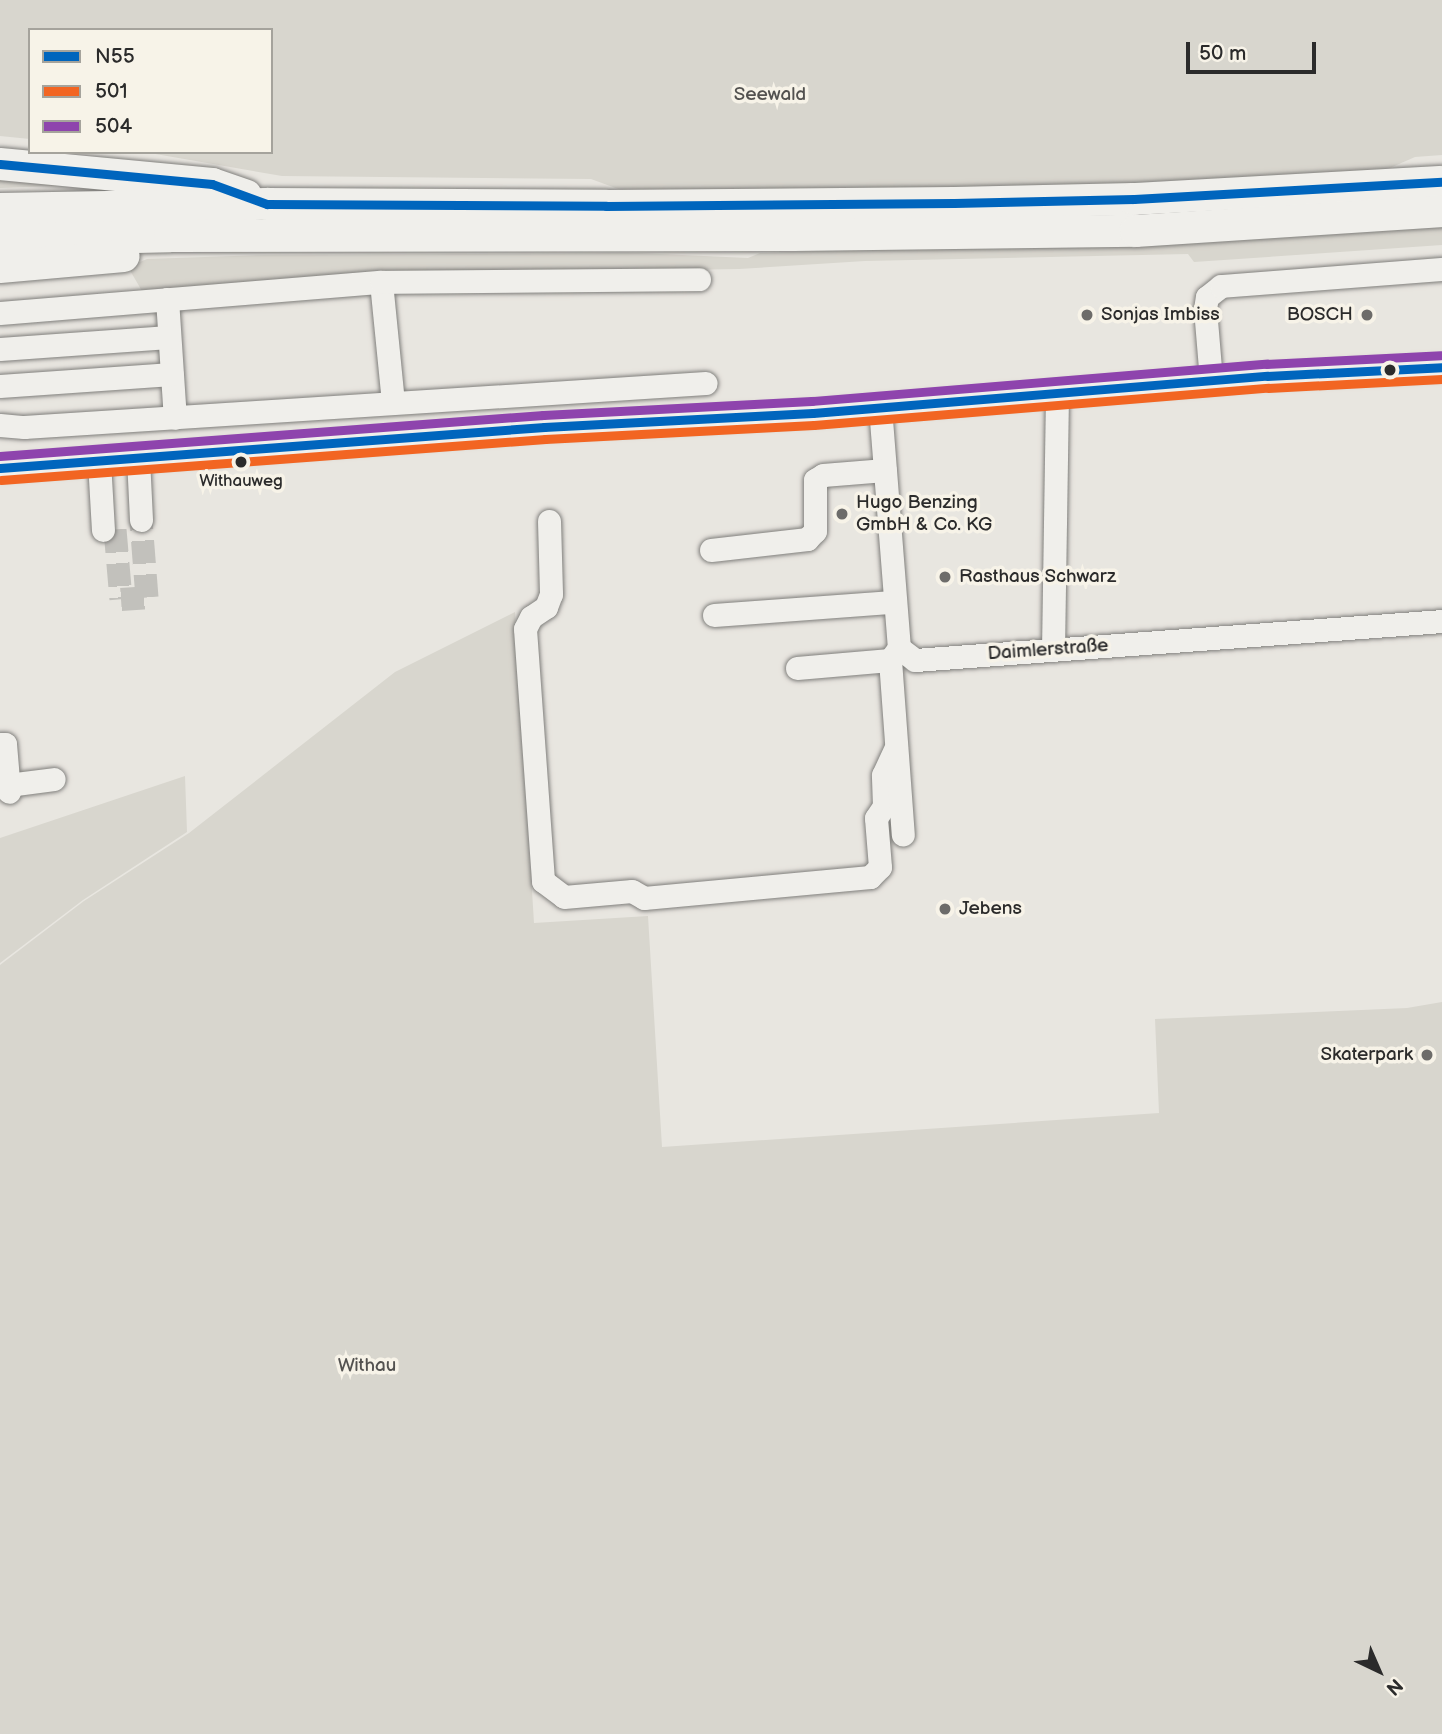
<!DOCTYPE html>
<html>
<head>
<meta charset="utf-8">
<style>
	body { margin:0 }
	#map { position:relative; width:1442px; height:1734px; overflow:hidden; background:#e8e6e0; font-family:"Balsamiq Sans",sans-serif }
	div>[style] { position:absolute }
	.green>* { inset:0; background:#d8d6ce }
	.minor-tunnel>* { height:23px; margin-top:-11.5px; transform-origin:0; background:repeating-linear-gradient(90deg,#c2c1bc 0 23px,transparent 0 34px) }
	.roads { filter:drop-shadow(0 0 2px #807f7c) drop-shadow(0 0 2px #807f7c) }
	.minor>* { height:23px; margin:-11.5px; padding:0 11.5px; transform-origin:11.5px; border-radius:11.5px; background:#f0efeb }
	.highway>* { height:32px; margin:-16px; padding:0 16px; transform-origin:16px; border-radius:16px; background:#f0efeb }
	.bus-1>* { height:9px; margin:-4.5px; padding:0 4.5px; transform-origin:4.5px; border-radius:4.5px; background:#0065bd }
	.bus-2>* { height:9px; margin:-4.5px; padding:0 4.5px; transform-origin:4.5px; border-radius:4.5px; background:#f26522 }
	.bus-3>* { height:9px; margin:-4.5px; padding:0 4.5px; transform-origin:4.5px; border-radius:4.5px; background:#8e44ad }
	.dots>* { width:19px; height:19px; translate:-50% -50%; box-sizing:border-box; border:4px solid #f7f3e8; border-radius:50% }
	span { translate:-50% -50%; white-space:nowrap; text-align:center; line-height:1.15; -webkit-text-stroke:7px #f7f3e8; paint-order:stroke }
	.bus-label { font-size:17px; color:#2b2b2b }
	.park-label { font-size:19px; color:#535250 }
	.poi-label { font-size:19px; color:#2b2b2b }
	.left { translate:0 -50%; text-align:left }
	.right { translate:-100% -50%; text-align:right }
	.street-label { font-size:19px; color:#2b2b2b }
	.legend { position:absolute; left:28px; top:28px; width:245px; height:126px; box-sizing:border-box; background:#f7f3e8; border:2px solid #a5a39c; margin:0; padding:9px 12px; list-style:none; font-size:21px; color:#2b2b2b }
	.legend li { display:flex; align-items:center; gap:14px; height:35px }
	.legend b { width:35px; border:2px solid #a5a39c }
	.north { position:absolute; left:1344px; top:1636px; width:70px; height:70px; -webkit-text-stroke:5px #f7f3e8; paint-order:stroke; rotate:136deg; font-size:19px; font-weight:700; line-height:28px; text-align:center; color:#2b2b2b }
	.north::after { content:''; display:block; margin:auto; width:24px; height:32px; background:#2b2b2b; clip-path:polygon(50% 0,100% 100%,50% 72%,0 100%) }
	.scale { position:absolute; left:1186px; top:42px; width:130px; height:32px; box-sizing:border-box; border:4px solid #2b2b2b; border-top:0; padding-left:9px; font-size:21px; line-height:24px; white-space:nowrap; color:#2b2b2b; -webkit-text-stroke:5px #f7f3e8; paint-order:stroke }
</style>
</head>
<body>
<div id="map">
	<div class="green">
		<div style="clip-path:polygon(0 0,1442px 0,1442px 155px,1415px 157px,1383px 171px,1128px 185px,854px 190px,621px 190px,591px 179px,282px 176px,144px 152px,271px 152px,271px 30px,30px 30px,30px 139px,0 136px)"></div>
		<div style="clip-path:polygon(0 177px,102px 184px,0 188px)"></div>
		<div style="clip-path:polygon(1442px 222px,1442px 245px,1194px 262px,1188px 254px,865px 261px,739px 269px,485px 273px,142px 291px,128px 267px,147px 259px,265px 255px,638px 253px,748px 258px,760px 253px,1198px 238px)"></div>
		<div style="clip-path:polygon(515px 612px,534px 923px,648px 916px,662px 1147px,1159px 1113px,1155px 1019px,1407px 1008px,1442px 1002px,1442px 1734px,0 1734px,0 965px,84px 901px,189px 833px,395px 672px)"></div>
		<div style="clip-path:polygon(185px 776px,187px 832px,83px 900px,0 963px,0 838px)"></div>
	</div>
	<div class="minor-tunnel">
		<div style="left:115px;top:529px;width:70px;rotate:85.1deg"></div>
		<div style="left:121px;top:599px;width:26px;rotate:-4deg"></div>
		<div style="left:147px;top:597px;width:77px;rotate:-94.5deg"></div>
	</div>
	<div class="roads">
		<div class="minor">
			<div style="left:381px;top:282px;width:121px;rotate:84.3deg"></div>
			<div style="left:167px;top:299px;width:119px;rotate:86.2deg"></div>
			<div style="left:0;top:313px;width:382px;rotate:-4.7deg"></div>
			<div style="left:381px;top:282px;width:318px;rotate:-0.5deg"></div>
			<div style="left:0;top:349px;width:169px;rotate:-4.1deg"></div>
			<div style="left:1211px;top:380px;width:71px;rotate:-94.8deg"></div>
			<div style="left:1205px;top:309px;width:12px;rotate:-81deg"></div>
			<div style="left:1207px;top:297px;width:18px;rotate:-38deg"></div>
			<div style="left:1221px;top:286px;width:222px;rotate:-4.4deg"></div>
			<div style="left:0;top:386px;width:172px;rotate:-4deg"></div>
			<div style="left:880px;top:407px;width:242px;rotate:85.5deg"></div>
			<div style="left:899px;top:648px;width:20px;rotate:37deg"></div>
			<div style="left:915px;top:660px;width:528px;rotate:-4.23deg"></div>
			<div style="left:0;top:425px;width:24px;rotate:5deg"></div>
			<div style="left:24px;top:427px;width:683px;rotate:-3.69deg"></div>
			<div style="left:138px;top:458px;width:62px;rotate:87.2deg"></div>
			<div style="left:99px;top:461px;width:69px;rotate:86.7deg"></div>
			<div style="left:0;top:468px;width:546px;rotate:-4.31deg"></div>
			<div style="left:544px;top:427px;width:269px;rotate:-3deg"></div>
			<div style="left:813px;top:413px;width:456px;rotate:-4.7deg"></div>
			<div style="left:1267px;top:376px;width:175px;rotate:-2.9deg"></div>
			<div style="left:549px;top:521px;width:73px;rotate:88.4deg"></div>
			<div style="left:551px;top:594px;width:14px;rotate:111deg"></div>
			<div style="left:546px;top:607px;width:18px;rotate:146deg"></div>
			<div style="left:531px;top:617px;width:13px;rotate:117deg"></div>
			<div style="left:525px;top:629px;width:253px;rotate:85.9deg"></div>
			<div style="left:543px;top:881px;width:26px;rotate:37deg"></div>
			<div style="left:564px;top:897px;width:68px;rotate:-5deg"></div>
			<div style="left:632px;top:891px;width:14px;rotate:30deg"></div>
			<div style="left:644px;top:898px;width:227px;rotate:-5.3deg"></div>
			<div style="left:870px;top:877px;width:14px;rotate:-45deg"></div>
			<div style="left:880px;top:867px;width:49px;rotate:-94.7deg"></div>
			<div style="left:876px;top:818px;width:14px;rotate:-56deg"></div>
			<div style="left:884px;top:806px;width:31px;rotate:-92deg"></div>
			<div style="left:883px;top:775px;width:31px;rotate:-65deg"></div>
			<div style="left:711px;top:550px;width:97px;rotate:-6.5deg"></div>
			<div style="left:807px;top:539px;width:11px;rotate:-45deg"></div>
			<div style="left:815px;top:531px;width:51px;rotate:-90deg"></div>
			<div style="left:815px;top:480px;width:9px;rotate:-32deg"></div>
			<div style="left:823px;top:475px;width:62px;rotate:-4.6deg"></div>
			<div style="left:714px;top:615px;width:179px;rotate:-4.2deg"></div>
			<div style="left:899px;top:648px;width:15px;rotate:127deg"></div>
			<div style="left:890px;top:660px;width:175px;rotate:85.8deg"></div>
			<div style="left:1053px;top:650px;width:257px;rotate:-89.1deg"></div>
			<div style="left:797px;top:668px;width:93px;rotate:-4.9deg"></div>
			<div style="left:0;top:744px;width:5px"></div>
			<div style="left:5px;top:744px;width:48px;rotate:85.2deg"></div>
			<div style="left:8px;top:785px;width:46px;rotate:-7.4deg"></div>
		</div>
		<div class="highway">
			<div style="left:0;top:164px;width:213px;rotate:5.4deg"></div>
			<div style="left:212px;top:184px;width:36px;rotate:19deg"></div>
			<div style="left:0;top:209px;width:267px;rotate:-1.1deg"></div>
			<div style="left:267px;top:204px;width:339px;rotate:0.3deg"></div>
			<div style="left:606px;top:206px;width:348px;rotate:-0.5deg"></div>
			<div style="left:954px;top:203px;width:180px;rotate:-1.3deg"></div>
			<div style="left:1134px;top:199px;width:308px;rotate:-3.2deg"></div>
			<div style="left:0;top:240px;width:170px;rotate:-1.3deg"></div>
			<div style="left:170px;top:236px;width:623px;rotate:-0.09deg"></div>
			<div style="left:793px;top:235px;width:343px;rotate:-0.7deg"></div>
			<div style="left:1136px;top:231px;width:307px;rotate:-3.7deg"></div>
			<div style="left:0;top:267px;width:124px;rotate:-5.1deg"></div>
		</div>
	</div>
	<div class="bus-1">
		<div style="left:0;top:164px;width:213px;rotate:5.4deg"></div>
		<div style="left:212px;top:184px;width:59px;rotate:20deg"></div>
		<div style="left:267px;top:204px;width:339px;rotate:0.3deg"></div>
		<div style="left:606px;top:206px;width:348px;rotate:-0.5deg"></div>
		<div style="left:954px;top:203px;width:180px;rotate:-1.3deg"></div>
		<div style="left:1134px;top:199px;width:308px;rotate:-3.2deg"></div>
		<div style="left:0;top:468px;width:546px;rotate:-4.31deg"></div>
		<div style="left:544px;top:427px;width:269px;rotate:-3deg"></div>
		<div style="left:813px;top:413px;width:456px;rotate:-4.7deg"></div>
		<div style="left:1267px;top:376px;width:175px;rotate:-2.9deg"></div>
	</div>
	<div class="bus-2">
		<div style="left:1px;top:480px;width:546px;rotate:-4.31deg"></div>
		<div style="left:545px;top:439px;width:269px;rotate:-3deg"></div>
		<div style="left:814px;top:425px;width:456px;rotate:-4.7deg"></div>
		<div style="left:1268px;top:388px;width:174px;rotate:-3deg"></div>
	</div>
	<div class="bus-3">
		<div style="left:0;top:456px;width:545px;rotate:-4.32deg"></div>
		<div style="left:543px;top:415px;width:269px;rotate:-3deg"></div>
		<div style="left:812px;top:401px;width:456px;rotate:-4.7deg"></div>
		<div style="left:1266px;top:364px;width:175px;rotate:-2.9deg"></div>
	</div>
	<div class="dots">
		<div style="left:1087px;top:315px;background:#6d6c6a"></div>
		<div style="left:1367px;top:315px;background:#6d6c6a"></div>
		<div style="left:1390px;top:370px;background:#2b2b2b"></div>
		<div style="left:241px;top:462px;background:#2b2b2b"></div>
		<div style="left:842px;top:514px;background:#6d6c6a"></div>
		<div style="left:945px;top:577px;background:#6d6c6a"></div>
		<div style="left:945px;top:909px;background:#6d6c6a"></div>
		<div style="left:1427px;top:1055px;background:#6d6c6a"></div>
	</div>
	<div class="bus-label">
		<span style="left:241px;top:482px">Withauweg</span>
	</div>
	<div class="park-label">
		<span style="left:770px;top:95px">Seewald</span>
		<span style="left:367px;top:1366px">Withau</span>
	</div>
	<div class="poi-label">
		<span class="left" style="left:1101px;top:315px">Sonjas Imbiss</span>
		<span class="right" style="left:1353px;top:315px">BOSCH</span>
		<span class="left" style="left:856px;top:514px">Hugo Benzing<br>GmbH &amp; Co. KG</span>
		<span class="left" style="left:959px;top:577px">Rasthaus Schwarz</span>
		<span class="left" style="left:959px;top:909px">Jebens</span>
		<span class="right" style="left:1413px;top:1055px">Skaterpark</span>
	</div>
	<div class="street-label">
		<span style="left:1048px;top:650px;rotate:-4deg">Daimlerstraße</span>
	</div>
	<ul class="legend">
	<li><b style="height:9px;background:#0065bd"></b>N55</li>
	<li><b style="height:9px;background:#f26522"></b>501</li>
	<li><b style="height:9px;background:#8e44ad"></b>504</li>
	</ul>
	<div class="north">N</div>
	<div class="scale">50 m</div>
</div>
</body>
</html>
